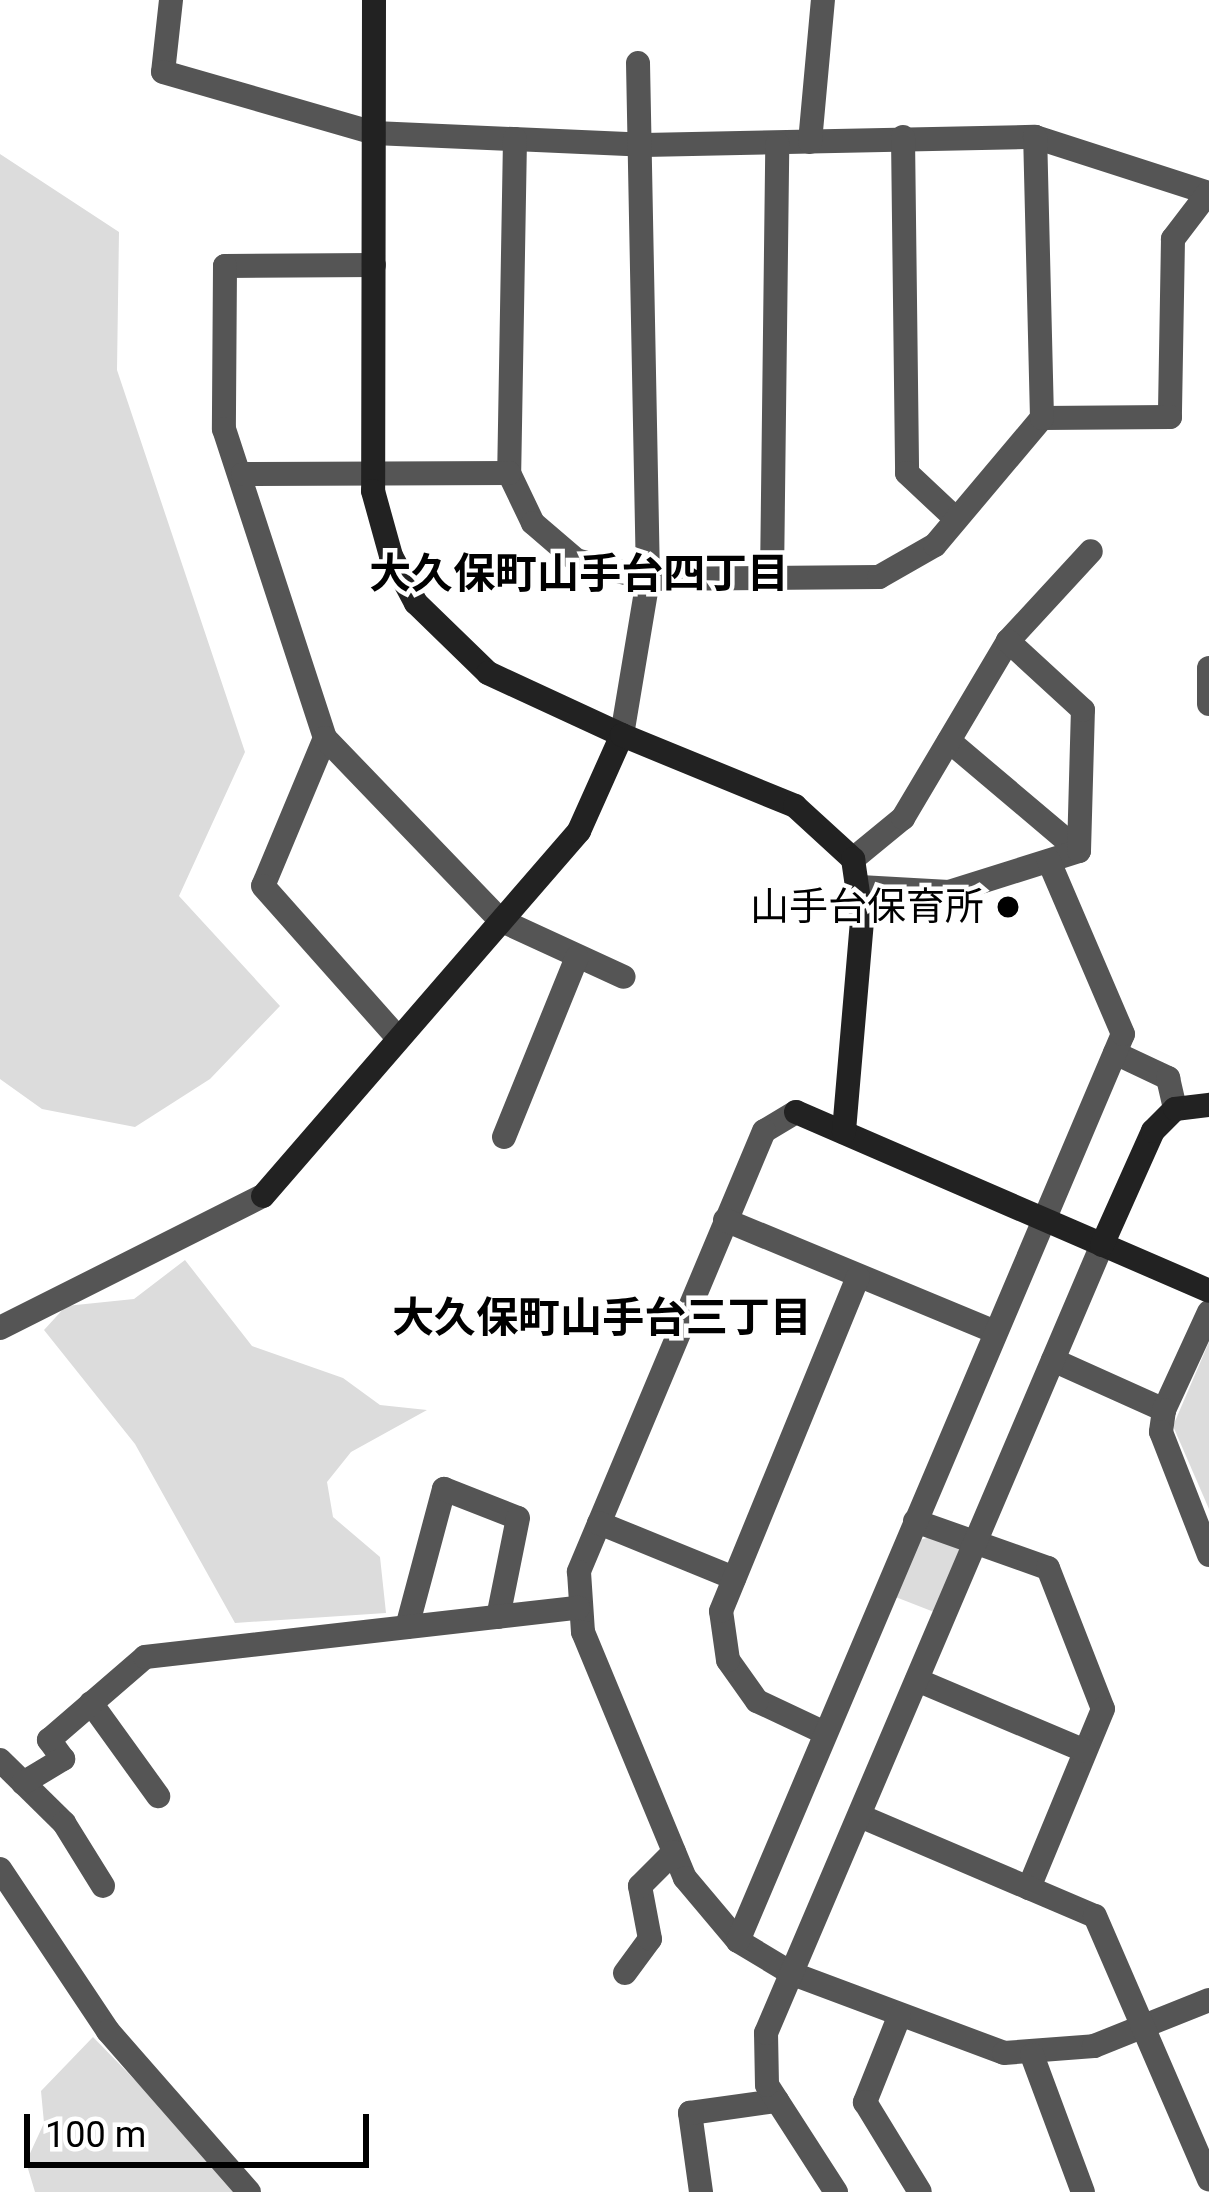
<!DOCTYPE html>
<html>
<head>
<meta charset="utf-8">
<style>
	body { margin:0 }
	#map { position:relative; width:1209px; height:2192px; overflow:hidden; background:#fff; font-family:Roboto,"Noto Sans JP",sans-serif }
	div>[style] { position:absolute }
	.green>* { inset:0; background:#dcdcdc }
	.street>* { height:24px; margin:-12px; padding:0 12px; transform-origin:12px; border-radius:12px; background:#555 }
	.secondary>* { height:24px; margin:-12px; padding:0 12px; transform-origin:12px; border-radius:12px; background:#222 }
	.dots>* { width:33px; height:33px; translate:-50% -50%; box-sizing:border-box; border:6px solid #fff; border-radius:50% }
	span { translate:-50% -50%; white-space:nowrap; text-align:center; line-height:1.15; -webkit-text-stroke:9px #fff; paint-order:stroke }
	.poi-label { font-size:39px; color:#000 }
	.right { translate:-100% -50%; text-align:right }
	.neighbourhood-label { font-size:42px; color:#000; font-weight:700 }
	.scale { position:absolute; left:24px; top:2114px; width:345px; height:54px; box-sizing:border-box; border:6px solid #000; border-top:0; padding-left:15px; font-size:36px; line-height:42px; white-space:nowrap; color:#000; -webkit-text-stroke:9px #fff; paint-order:stroke }
</style>
</head>
<body>
<div id="map">
	<div class="green">
		<div style="clip-path:polygon(0 154px,119px 232px,117px 370px,245px 752px,179px 896px,280px 1006px,210px 1079px,135px 1127px,42px 1109px,0 1079px)"></div>
		<div style="clip-path:polygon(185px 1260px,252px 1346px,343px 1378px,380px 1405px,427px 1410px,351px 1452px,327px 1482px,333px 1517px,380px 1557px,386px 1613px,235px 1623px,135px 1444px,44px 1330px,66px 1306px,134px 1299px)"></div>
		<div style="clip-path:polygon(1209px 1342px,1209px 1509px,1173px 1426px)"></div>
		<div style="clip-path:polygon(933px 1536px,963px 1549px,934px 1612px,893px 1596px,917px 1541px)"></div>
		<div style="clip-path:polygon(93px 2037px,171px 2117px,237px 2192px,35px 2192px,26px 2162px,44px 2123px,41px 2091px)"></div>
	</div>
	<div class="street">
		<div style="left:171px;top:0;width:72px;rotate:96.3deg"></div>
		<div style="left:163px;top:72px;width:220px;rotate:16.1deg"></div>
		<div style="left:374px;top:133px;width:270px;rotate:2.5deg"></div>
		<div style="left:644px;top:145px;width:391px;rotate:-1.2deg"></div>
		<div style="left:1035px;top:137px;width:182px;rotate:17.9deg"></div>
		<div style="left:1208px;top:193px;width:58px;rotate:127.3deg"></div>
		<div style="left:1173px;top:239px;width:178px;rotate:91deg"></div>
		<div style="left:1170px;top:417px;width:128px;rotate:179.6deg"></div>
		<div style="left:903px;top:137px;width:336px;rotate:89.3deg"></div>
		<div style="left:907px;top:473px;width:67px;rotate:43.2deg"></div>
		<div style="left:515px;top:139px;width:334px;rotate:91deg"></div>
		<div style="left:509px;top:473px;width:55px;rotate:64.4deg"></div>
		<div style="left:533px;top:523px;width:57px;rotate:40.7deg"></div>
		<div style="left:576px;top:560px;width:74px;rotate:14.8deg"></div>
		<div style="left:648px;top:579px;width:231px;rotate:-0.5deg"></div>
		<div style="left:879px;top:577px;width:64px;rotate:-29.7deg"></div>
		<div style="left:935px;top:545px;width:166px;rotate:-49.9deg"></div>
		<div style="left:1042px;top:418px;width:281px;rotate:-91.4deg"></div>
		<div style="left:810px;top:142px;width:143px;rotate:-84.8deg"></div>
		<div style="left:374px;top:265px;width:149px;rotate:179.6deg"></div>
		<div style="left:225px;top:266px;width:163px;rotate:90.4deg"></div>
		<div style="left:224px;top:429px;width:325px;rotate:71.9deg"></div>
		<div style="left:325px;top:738px;width:160px;rotate:112.7deg"></div>
		<div style="left:263px;top:886px;width:203px;rotate:48.4deg"></div>
		<div style="left:243px;top:474px;width:266px;rotate:-0.2deg"></div>
		<div style="left:772px;top:578px;width:434px;rotate:-89.3deg"></div>
		<div style="left:1209px;top:668px;width:36px;rotate:90deg"></div>
		<div style="left:622px;top:735px;width:158px;rotate:-80.5deg"></div>
		<div style="left:648px;top:579px;width:516px;rotate:-91.11deg"></div>
		<div style="left:325px;top:738px;width:252px;rotate:46.1deg"></div>
		<div style="left:500px;top:920px;width:136px;rotate:24.7deg"></div>
		<div style="left:949px;top:741px;width:170px;rotate:40.2deg"></div>
		<div style="left:853px;top:859px;width:65px;rotate:-39.4deg"></div>
		<div style="left:903px;top:818px;width:206px;rotate:-59.3deg"></div>
		<div style="left:1008px;top:641px;width:122px;rotate:-47.3deg"></div>
		<div style="left:860px;top:887px;width:89px;rotate:3.2deg"></div>
		<div style="left:949px;top:892px;width:136px;rotate:-17.5deg"></div>
		<div style="left:1079px;top:851px;width:141px;rotate:-88.4deg"></div>
		<div style="left:1083px;top:710px;width:102px;rotate:-137.4deg"></div>
		<div style="left:1115px;top:1053px;width:59px;rotate:25.3deg"></div>
		<div style="left:1168px;top:1078px;width:32px;rotate:77deg"></div>
		<div style="left:796px;top:1112px;width:37px;rotate:149deg"></div>
		<div style="left:764px;top:1131px;width:478px;rotate:112.8deg"></div>
		<div style="left:579px;top:1572px;width:60px;rotate:86.2deg"></div>
		<div style="left:583px;top:1632px;width:266px;rotate:67.5deg"></div>
		<div style="left:685px;top:1878px;width:82px;rotate:49.9deg"></div>
		<div style="left:738px;top:1941px;width:64px;rotate:31deg"></div>
		<div style="left:793px;top:1974px;width:225px;rotate:20.5deg"></div>
		<div style="left:1004px;top:2053px;width:90px;rotate:-4.4deg"></div>
		<div style="left:1094px;top:2046px;width:124px;rotate:-21.8deg"></div>
		<div style="left:504px;top:1137px;width:194px;rotate:-67.9deg"></div>
		<div style="left:725px;top:1220px;width:292px;rotate:22.5deg"></div>
		<div style="left:0;top:1328px;width:294px;rotate:-26.7deg"></div>
		<div style="left:1053px;top:1360px;width:122px;rotate:24.2deg"></div>
		<div style="left:1164px;top:1410px;width:108px;rotate:-65.3deg"></div>
		<div style="left:1164px;top:1410px;width:22px;rotate:98deg"></div>
		<div style="left:1161px;top:1432px;width:132px;rotate:68.7deg"></div>
		<div style="left:915px;top:1521px;width:141px;rotate:19.5deg"></div>
		<div style="left:1048px;top:1568px;width:151px;rotate:68.7deg"></div>
		<div style="left:1103px;top:1709px;width:194px;rotate:112.5deg"></div>
		<div style="left:599px;top:1523px;width:146px;rotate:22.2deg"></div>
		<div style="left:407px;top:1627px;width:143px;rotate:-75deg"></div>
		<div style="left:444px;top:1489px;width:79px;rotate:21.4deg"></div>
		<div style="left:518px;top:1518px;width:101px;rotate:101.4deg"></div>
		<div style="left:917px;top:1680px;width:182px;rotate:22.9deg"></div>
		<div style="left:91px;top:1703px;width:115px;rotate:54.2deg"></div>
		<div style="left:825px;top:1733px;width:75px;rotate:-154.8deg"></div>
		<div style="left:757px;top:1701px;width:50px;rotate:-125.3deg"></div>
		<div style="left:728px;top:1660px;width:49px;rotate:-98.1deg"></div>
		<div style="left:721px;top:1611px;width:361px;rotate:-67.7deg"></div>
		<div style="left:0;top:1760px;width:90px;rotate:44.5deg"></div>
		<div style="left:64px;top:1823px;width:74px;rotate:58.2deg"></div>
		<div style="left:23px;top:1783px;width:47px;rotate:-31deg"></div>
		<div style="left:63px;top:1759px;width:24px;rotate:-126deg"></div>
		<div style="left:49px;top:1740px;width:127px;rotate:-40.8deg"></div>
		<div style="left:145px;top:1657px;width:436px;rotate:-6.5deg"></div>
		<div style="left:860px;top:1816px;width:255px;rotate:23.1deg"></div>
		<div style="left:1095px;top:1916px;width:287px;rotate:66.6deg"></div>
		<div style="left:0;top:1869px;width:195px;rotate:56.3deg"></div>
		<div style="left:108px;top:2031px;width:214px;rotate:48.8deg"></div>
		<div style="left:738px;top:1941px;width:985px;rotate:-67deg"></div>
		<div style="left:1123px;top:1034px;width:188px;rotate:-113.2deg"></div>
		<div style="left:625px;top:1973px;width:42px;rotate:-53.7deg"></div>
		<div style="left:650px;top:1939px;width:54px;rotate:-100.7deg"></div>
		<div style="left:640px;top:1886px;width:48px;rotate:-45deg"></div>
		<div style="left:899px;top:2017px;width:92px;rotate:111.8deg"></div>
		<div style="left:865px;top:2102px;width:105px;rotate:58.6deg"></div>
		<div style="left:1032px;top:2055px;width:146px;rotate:69.6deg"></div>
		<div style="left:701px;top:2192px;width:80px;rotate:-97.9deg"></div>
		<div style="left:690px;top:2113px;width:88px;rotate:-7.9deg"></div>
		<div style="left:836px;top:2192px;width:127px;rotate:-122.8deg"></div>
		<div style="left:767px;top:2085px;width:52px;rotate:-91.1deg"></div>
		<div style="left:766px;top:2033px;width:857px;rotate:-66.91deg"></div>
	</div>
	<div class="secondary">
		<div style="left:374px;top:0;width:491px;rotate:90.1deg"></div>
		<div style="left:373px;top:491px;width:67px;rotate:74.5deg"></div>
		<div style="left:391px;top:556px;width:53px;rotate:62deg"></div>
		<div style="left:416px;top:603px;width:100px;rotate:44.2deg"></div>
		<div style="left:488px;top:673px;width:148px;rotate:24.8deg"></div>
		<div style="left:796px;top:1112px;width:450px;rotate:23.4deg"></div>
		<div style="left:263px;top:1196px;width:483px;rotate:-49.1deg"></div>
		<div style="left:579px;top:831px;width:105px;rotate:-65.9deg"></div>
		<div style="left:622px;top:735px;width:187px;rotate:22.3deg"></div>
		<div style="left:795px;top:806px;width:79px;rotate:42.4deg"></div>
		<div style="left:853px;top:859px;width:63px;rotate:81.7deg"></div>
		<div style="left:862px;top:921px;width:212px;rotate:94.9deg"></div>
		<div style="left:1102px;top:1245px;width:125px;rotate:-65.9deg"></div>
		<div style="left:1153px;top:1131px;width:31px;rotate:-45deg"></div>
		<div style="left:1175px;top:1109px;width:34px;rotate:-7deg"></div>
	</div>
	<div class="dots">
		<div style="left:1008px;top:907px;background:#000"></div>
	</div>
	<div class="poi-label">
		<span class="right" style="left:984px;top:907px">山手台保育所</span>
	</div>
	<div class="neighbourhood-label">
		<span style="left:579px;top:574px">大久保町山手台四丁目</span>
		<span style="left:602px;top:1318px">大久保町山手台三丁目</span>
	</div>
	<div class="scale">100 m</div>
</div>
</body>
</html>
